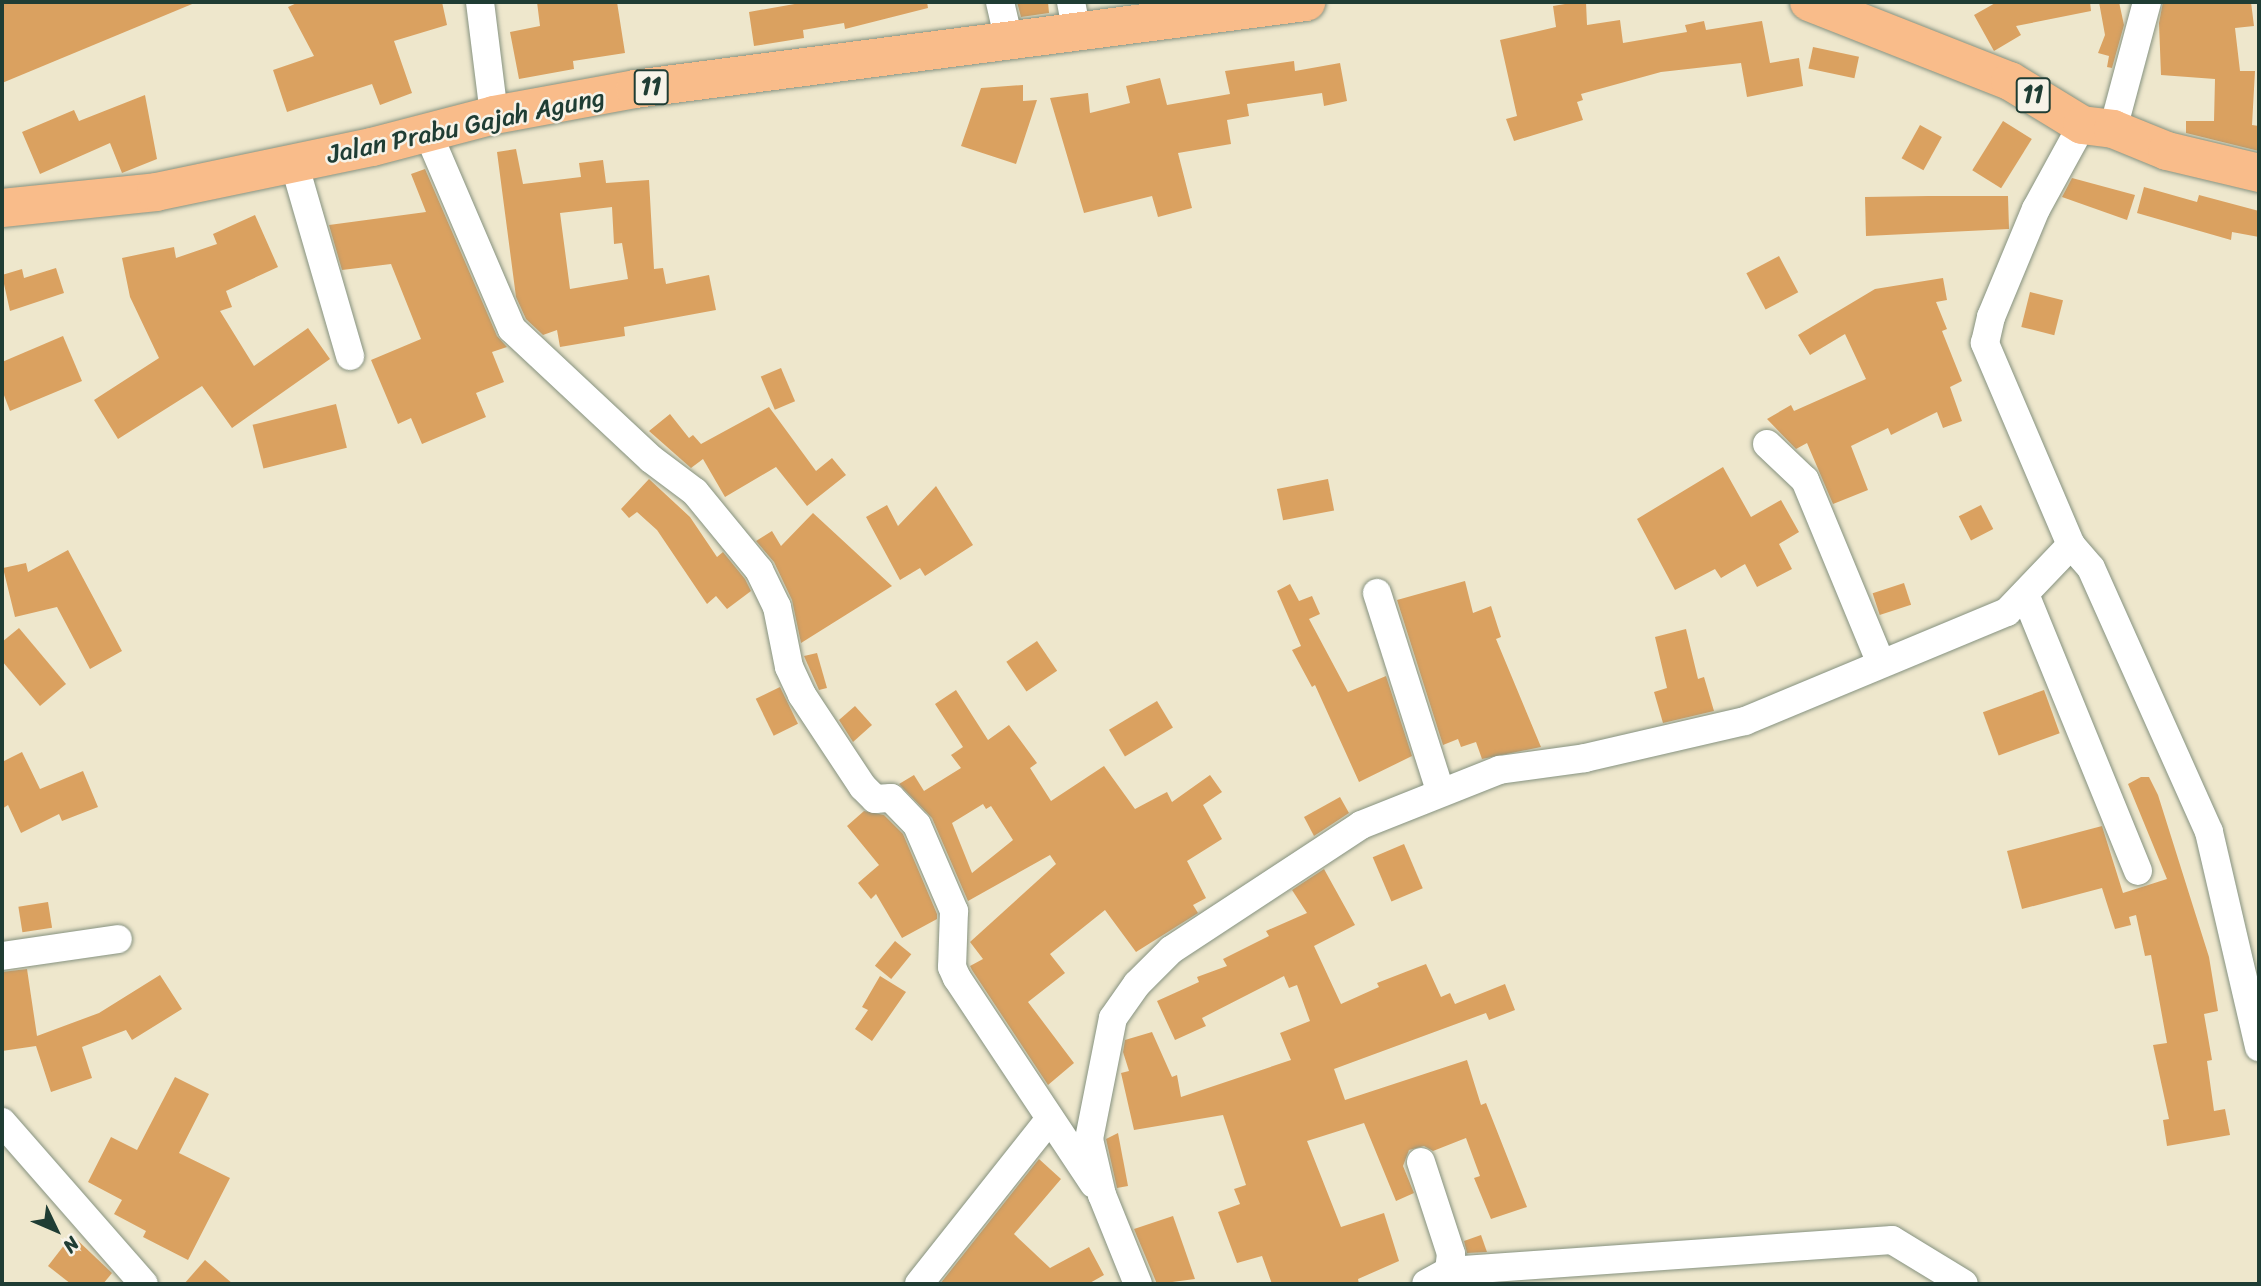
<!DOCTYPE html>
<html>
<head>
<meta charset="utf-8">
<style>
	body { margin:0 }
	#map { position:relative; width:2261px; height:1286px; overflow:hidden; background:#eee7cc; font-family:Sriracha,sans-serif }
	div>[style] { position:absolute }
	.building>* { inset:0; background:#daa160; transform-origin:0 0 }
	.roads { filter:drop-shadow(0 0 2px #869280) drop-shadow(0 0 2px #869280) }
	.minor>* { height:28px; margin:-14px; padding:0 14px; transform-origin:14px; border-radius:14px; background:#fff }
	.highway>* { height:38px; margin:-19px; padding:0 19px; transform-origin:19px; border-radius:19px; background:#f9bc8a }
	span { translate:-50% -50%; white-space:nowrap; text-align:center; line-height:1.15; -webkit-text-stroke:5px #f7f3e8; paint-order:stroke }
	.shield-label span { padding:2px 5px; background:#f7f3e8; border:2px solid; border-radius:5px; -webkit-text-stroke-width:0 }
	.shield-label { font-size:24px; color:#1f3d34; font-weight:700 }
	.street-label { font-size:26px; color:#1f3d34 }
	.frame { position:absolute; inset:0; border:4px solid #1f3d34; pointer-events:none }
	.north { position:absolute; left:21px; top:1195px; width:70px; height:70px; -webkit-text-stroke:5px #f7f3e8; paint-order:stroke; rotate:134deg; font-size:19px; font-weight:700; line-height:28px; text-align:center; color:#1f3d34 }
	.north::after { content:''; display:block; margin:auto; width:24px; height:32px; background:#1f3d34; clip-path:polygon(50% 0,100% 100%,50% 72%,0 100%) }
</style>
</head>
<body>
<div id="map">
	<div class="building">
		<div style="clip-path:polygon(2px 2px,197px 2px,2px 83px)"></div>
		<div style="clip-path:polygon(299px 2px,442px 2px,447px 25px,394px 41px,412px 93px,380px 105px,372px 84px,287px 112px,273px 70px,314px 56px,288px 7px)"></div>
		<div style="clip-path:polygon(537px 2px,617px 2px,625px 53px,573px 61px,574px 69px,519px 79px,510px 32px,540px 26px)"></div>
		<div style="clip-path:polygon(806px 2px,927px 2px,928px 8px,845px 29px,844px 23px,803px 30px,804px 38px,754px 46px,749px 12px)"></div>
		<div style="clip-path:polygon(1017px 2px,1048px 2px,1049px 13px,1021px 17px)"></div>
		<div style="clip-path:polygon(1577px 2px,1586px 2px,1587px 25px,1620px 20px,1623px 43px,1687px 32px,1685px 25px,1704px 21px,1706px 30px,1762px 21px,1770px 63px,1799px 58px,1803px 86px,1747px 97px,1741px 63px,1661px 72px,1581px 94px,1583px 100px,1577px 102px,1583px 120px,1514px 141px,1506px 119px,1517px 116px,1500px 40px,1556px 27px,1553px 6px)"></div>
		<div style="clip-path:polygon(1997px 2px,2090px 2px,2091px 11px,2016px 26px,2021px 35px,1994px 51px,1974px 15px)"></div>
		<div style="clip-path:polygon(2099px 2px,2119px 2px,2124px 25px,2112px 68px,2107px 67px,2109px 56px,2098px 53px,2105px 35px)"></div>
		<div style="clip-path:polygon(2163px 2px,2251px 2px,2254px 26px,2235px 28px,2240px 71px,2255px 71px,2252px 125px,2259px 126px,2259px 151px,2186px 133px,2186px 121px,2214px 121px,2215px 79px,2161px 75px,2159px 23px)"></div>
		<div style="left:1813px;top:47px;width:47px;height:22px;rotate:12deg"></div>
		<div style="clip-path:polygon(1294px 61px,1295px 71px,1340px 63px,1347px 101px,1324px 106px,1322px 93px,1247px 104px,1249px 116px,1227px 120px,1231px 144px,1178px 153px,1192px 208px,1158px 217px,1152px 196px,1084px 213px,1050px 98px,1088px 93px,1090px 113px,1130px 103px,1126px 86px,1160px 78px,1167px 105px,1230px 94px,1225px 71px)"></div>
		<div style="clip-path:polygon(1023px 85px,1023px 101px,1037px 100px,1016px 164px,961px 146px,981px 88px)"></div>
		<div style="clip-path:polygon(145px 95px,157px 159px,122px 173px,110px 143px,40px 174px,22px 132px,74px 110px,79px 121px)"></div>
		<div style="left:2003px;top:121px;width:34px;height:58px;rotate:32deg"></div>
		<div style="left:1920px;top:125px;width:25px;height:38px;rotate:29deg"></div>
		<div style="clip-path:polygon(evenodd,516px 149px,523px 184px,581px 177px,579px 163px,603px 160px,606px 183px,649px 180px,654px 269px,663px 268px,666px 284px,709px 275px,716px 310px,624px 327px,625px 336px,560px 347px,557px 330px,543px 335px,526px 319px,516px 297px,497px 152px,516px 149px,612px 207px,614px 244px,622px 243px,628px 279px,570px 289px,560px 213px,612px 207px)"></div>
		<div style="clip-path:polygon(425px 169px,497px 336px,507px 347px,492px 352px,504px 382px,476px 393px,486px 417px,422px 444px,411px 418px,398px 424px,371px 360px,421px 339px,391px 264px,342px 270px,329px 225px,426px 212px,411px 174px)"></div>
		<div style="clip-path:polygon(2072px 178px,2135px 195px,2127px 220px,2062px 197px)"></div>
		<div style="clip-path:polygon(2144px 187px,2197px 202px,2199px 195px,2259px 211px,2259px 237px,2232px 232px,2231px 240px,2137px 213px)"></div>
		<div style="clip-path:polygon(1928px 196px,2008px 196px,2009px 229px,1866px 236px,1865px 197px)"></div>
		<div style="clip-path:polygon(255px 215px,278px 267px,226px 291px,232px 307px,220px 311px,254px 366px,308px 328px,330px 359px,232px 428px,202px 386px,118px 439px,94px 400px,159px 358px,130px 297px,122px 258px,174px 247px,176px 258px,217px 244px,213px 234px)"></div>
		<div style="left:1779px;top:256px;width:41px;height:37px;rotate:62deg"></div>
		<div style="clip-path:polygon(56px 268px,64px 293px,10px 311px,2px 275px,22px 269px,24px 278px)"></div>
		<div style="clip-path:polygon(1943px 278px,1947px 300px,1936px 302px,1947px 329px,1942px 331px,1962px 381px,1950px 387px,1962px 421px,1943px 428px,1937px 412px,1891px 435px,1888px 428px,1851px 446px,1868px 490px,1833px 504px,1807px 443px,1796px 449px,1767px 419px,1791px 405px,1794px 411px,1866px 379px,1845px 334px,1810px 355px,1798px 335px,1875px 289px)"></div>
		<div style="left:2030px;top:292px;width:34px;height:36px;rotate:14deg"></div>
		<div style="clip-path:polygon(63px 336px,82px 381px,10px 411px,2px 390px,2px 362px)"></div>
		<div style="left:781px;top:368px;width:36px;height:22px;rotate:67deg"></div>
		<div style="left:336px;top:404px;width:45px;height:86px;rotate:76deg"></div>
		<div style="clip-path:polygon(769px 407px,816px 471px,832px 458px,846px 475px,807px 506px,776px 467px,725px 497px,703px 459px,691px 468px,649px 431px,670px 414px,689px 438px,693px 435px,701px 444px)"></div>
		<div style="clip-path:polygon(1723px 467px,1751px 517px,1781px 500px,1799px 532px,1779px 544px,1792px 569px,1757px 587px,1745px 564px,1721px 578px,1715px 569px,1675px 590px,1637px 519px)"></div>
		<div style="clip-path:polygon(649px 479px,690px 517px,717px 557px,723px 552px,745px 579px,751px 591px,727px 609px,716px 596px,707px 604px,657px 530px,637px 512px,629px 518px,621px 509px)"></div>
		<div style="left:1328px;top:479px;width:32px;height:52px;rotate:79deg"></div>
		<div style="clip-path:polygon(936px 486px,973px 545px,925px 576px,920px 568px,900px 580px,866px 517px,887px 505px,898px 526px)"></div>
		<div style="left:1981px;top:505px;width:27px;height:25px;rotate:63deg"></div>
		<div style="clip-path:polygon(813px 513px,892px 586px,801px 643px,792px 600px,774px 562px,756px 541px,772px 531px,781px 546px)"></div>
		<div style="clip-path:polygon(68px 550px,122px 651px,90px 669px,57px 607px,15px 617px,3px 568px,26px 563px,28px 572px)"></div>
		<div style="clip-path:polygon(1465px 581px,1473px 613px,1491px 606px,1501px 637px,1496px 639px,1541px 747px,1482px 759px,1476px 742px,1461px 747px,1458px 739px,1443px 745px,1397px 600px)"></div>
		<div style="left:1904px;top:583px;width:23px;height:33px;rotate:72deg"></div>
		<div style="clip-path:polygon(1290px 584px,1299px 601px,1312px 596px,1320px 614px,1309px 619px,1348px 692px,1386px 676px,1412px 756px,1359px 782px,1315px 685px,1312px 687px,1292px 650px,1301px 646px,1277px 591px)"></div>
		<div style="clip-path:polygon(19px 628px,66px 684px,40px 706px,2px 661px,2px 642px)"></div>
		<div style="clip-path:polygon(1686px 629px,1698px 679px,1704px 677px,1714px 711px,1663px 723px,1654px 692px,1667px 688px,1655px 637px)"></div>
		<div style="left:1037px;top:641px;width:36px;height:37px;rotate:56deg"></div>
		<div style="clip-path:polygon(817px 653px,827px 688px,819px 690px,804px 656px)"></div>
		<div style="left:780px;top:687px;width:41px;height:27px;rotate:64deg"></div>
		<div style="clip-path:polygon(evenodd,956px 690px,988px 740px,1009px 725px,1037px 763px,1030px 768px,1051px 801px,1104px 766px,1135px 809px,1167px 792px,1172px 802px,1210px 775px,1222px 792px,1203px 805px,1222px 839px,1187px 861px,1206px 898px,1193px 905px,1198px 913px,1136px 952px,1105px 910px,1050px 954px,1065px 973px,1028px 1002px,1074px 1063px,1048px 1085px,972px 970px,970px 966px,983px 959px,970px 942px,1056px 864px,1050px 855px,968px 901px,932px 818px,899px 784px,914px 775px,924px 791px,961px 768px,951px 755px,963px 747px,935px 704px,956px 690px,983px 804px,986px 809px,991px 806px,1013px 840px,972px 873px,952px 823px,983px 804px)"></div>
		<div style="left:2044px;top:690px;width:46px;height:65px;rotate:70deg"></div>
		<div style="left:1157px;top:701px;width:31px;height:56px;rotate:59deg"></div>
		<div style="clip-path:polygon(855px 706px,872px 725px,853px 742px,839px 720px)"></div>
		<div style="clip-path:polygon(22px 752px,40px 789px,83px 771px,98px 807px,62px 821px,59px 814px,21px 833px,8px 805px,2px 809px,2px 762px)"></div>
		<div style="clip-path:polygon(2141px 777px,2149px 777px,2158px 795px,2209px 957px,2218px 1011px,2204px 1014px,2212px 1060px,2207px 1061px,2214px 1111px,2225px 1109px,2230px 1135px,2167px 1146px,2163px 1120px,2169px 1119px,2153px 1045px,2167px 1043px,2151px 955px,2145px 956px,2136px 915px,2129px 917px,2131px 925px,2115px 929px,2102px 888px,2022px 909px,2007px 851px,2102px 826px,2123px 893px,2167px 879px,2128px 784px)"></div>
		<div style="clip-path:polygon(1340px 797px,1349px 813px,1314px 836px,1304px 817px)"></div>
		<div style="clip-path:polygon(864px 811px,884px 815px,903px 834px,937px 914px,937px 919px,902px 938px,876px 894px,871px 899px,858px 883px,879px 865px,847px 826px)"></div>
		<div style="left:1404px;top:844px;width:48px;height:34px;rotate:67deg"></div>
		<div style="clip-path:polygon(1324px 869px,1355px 925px,1314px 946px,1341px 1004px,1379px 987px,1377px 983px,1426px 964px,1441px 997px,1450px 993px,1455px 1004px,1505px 984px,1515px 1010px,1489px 1020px,1486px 1013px,1334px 1069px,1345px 1100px,1467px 1060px,1481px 1105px,1486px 1103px,1527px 1207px,1491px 1219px,1474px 1178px,1480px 1176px,1466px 1138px,1433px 1151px,1424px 1146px,1409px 1150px,1403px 1166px,1414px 1193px,1396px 1201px,1364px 1123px,1307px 1141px,1341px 1227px,1384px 1213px,1399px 1261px,1358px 1279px,1359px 1284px,1272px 1284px,1262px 1256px,1237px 1263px,1218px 1212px,1240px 1204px,1234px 1189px,1246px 1185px,1223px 1115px,1134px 1130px,1121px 1073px,1129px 1071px,1123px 1052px,1125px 1040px,1152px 1032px,1172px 1077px,1177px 1075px,1181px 1097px,1291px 1060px,1280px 1033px,1310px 1021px,1297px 985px,1289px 988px,1284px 976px,1202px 1018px,1206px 1026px,1175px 1040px,1157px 1001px,1199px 982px,1197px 977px,1227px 966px,1223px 959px,1269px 936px,1266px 931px,1307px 913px,1292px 890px)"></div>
		<div style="left:48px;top:902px;width:26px;height:30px;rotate:81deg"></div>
		<div style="left:895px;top:941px;width:21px;height:32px;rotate:39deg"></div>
		<div style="clip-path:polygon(27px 969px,37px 1036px,99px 1013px,160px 975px,182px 1009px,132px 1040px,126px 1030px,82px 1047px,92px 1078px,51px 1092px,36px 1046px,2px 1051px,2px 972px)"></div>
		<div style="clip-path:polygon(880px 976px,906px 992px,872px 1041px,855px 1029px,868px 1010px,862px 1007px)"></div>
		<div style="clip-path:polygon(175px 1077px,209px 1094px,179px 1153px,230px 1178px,188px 1260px,143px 1237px,146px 1231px,114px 1214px,122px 1200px,88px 1182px,111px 1137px,137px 1150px)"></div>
		<div style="clip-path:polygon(1118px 1133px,1128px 1186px,1117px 1188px,1106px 1139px)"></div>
		<div style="clip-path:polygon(1039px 1159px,1061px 1179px,1014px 1234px,1050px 1268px,1089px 1247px,1104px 1275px,1088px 1284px,940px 1284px)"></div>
		<div style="clip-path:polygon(1173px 1216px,1195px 1279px,1157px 1284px,1134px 1229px)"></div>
		<div style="clip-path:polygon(72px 1235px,112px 1273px,103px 1284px,71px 1284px,48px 1266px)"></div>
		<div style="clip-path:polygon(1481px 1235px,1487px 1252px,1467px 1253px,1464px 1241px)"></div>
		<div style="clip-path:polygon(205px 1260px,233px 1284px,184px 1284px)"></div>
	</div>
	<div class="roads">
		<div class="minor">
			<div style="left:480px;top:2px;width:114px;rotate:82.9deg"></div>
			<div style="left:1000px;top:2px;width:39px;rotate:77deg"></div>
			<div style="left:1071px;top:2px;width:26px;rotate:79deg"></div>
			<div style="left:2113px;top:129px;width:131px;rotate:-75deg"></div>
			<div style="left:427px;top:131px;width:215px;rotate:66.8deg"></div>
			<div style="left:512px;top:329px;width:190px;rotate:43.1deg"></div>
			<div style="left:651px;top:459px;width:55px;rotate:36.9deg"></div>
			<div style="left:695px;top:492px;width:101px;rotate:50.6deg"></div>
			<div style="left:759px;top:570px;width:41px;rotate:64.1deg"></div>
			<div style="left:777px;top:607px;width:61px;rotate:78.7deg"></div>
			<div style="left:789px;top:667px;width:31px;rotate:65deg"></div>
			<div style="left:802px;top:695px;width:110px;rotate:56.5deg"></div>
			<div style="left:863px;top:787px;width:17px;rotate:45deg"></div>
			<div style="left:875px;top:799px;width:16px;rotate:-4deg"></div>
			<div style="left:891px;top:798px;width:37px;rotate:46deg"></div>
			<div style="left:917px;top:825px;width:94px;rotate:66.7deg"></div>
			<div style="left:954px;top:911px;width:56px;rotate:92deg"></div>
			<div style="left:952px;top:967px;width:12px;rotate:66deg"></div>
			<div style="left:957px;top:978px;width:247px;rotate:56.4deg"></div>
			<div style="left:294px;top:163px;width:201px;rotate:73.8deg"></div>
			<div style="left:1767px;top:444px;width:52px;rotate:43.5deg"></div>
			<div style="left:1805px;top:480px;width:196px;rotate:67.5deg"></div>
			<div style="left:2071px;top:545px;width:30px;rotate:49deg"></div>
			<div style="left:2091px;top:568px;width:289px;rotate:65.9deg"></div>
			<div style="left:2209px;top:832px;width:221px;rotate:76.9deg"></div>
			<div style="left:1377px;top:593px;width:207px;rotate:72.3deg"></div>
			<div style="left:2025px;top:594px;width:299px;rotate:67.8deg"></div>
			<div style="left:2px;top:956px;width:117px;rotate:-8.3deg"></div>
			<div style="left:2px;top:1122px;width:215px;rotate:48.8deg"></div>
			<div style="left:1421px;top:1162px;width:97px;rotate:71.9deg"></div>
			<div style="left:1451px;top:1254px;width:17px;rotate:97deg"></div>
			<div style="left:1449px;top:1271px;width:26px;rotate:151deg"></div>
			<div style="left:1449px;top:1271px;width:444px;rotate:-4deg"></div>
			<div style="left:1892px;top:1240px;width:84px;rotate:31.4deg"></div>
			<div style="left:919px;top:1284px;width:208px;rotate:-51.6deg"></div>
			<div style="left:1138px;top:1284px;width:96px;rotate:-112deg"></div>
			<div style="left:1102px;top:1195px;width:57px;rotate:-103.1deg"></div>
			<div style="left:1089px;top:1139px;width:123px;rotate:-78.8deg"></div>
			<div style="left:1113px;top:1018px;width:42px;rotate:-54.8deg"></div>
			<div style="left:1137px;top:984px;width:48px;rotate:-45deg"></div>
			<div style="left:1171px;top:950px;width:227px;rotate:-33.3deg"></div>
			<div style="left:1361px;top:825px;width:149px;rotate:-21.7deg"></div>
			<div style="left:1499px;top:770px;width:87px;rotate:-7.9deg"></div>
			<div style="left:1585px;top:758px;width:164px;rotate:-13deg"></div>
			<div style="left:1745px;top:721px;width:284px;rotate:-22.6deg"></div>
			<div style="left:2007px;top:612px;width:93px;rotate:-46.3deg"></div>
			<div style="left:2071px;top:545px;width:220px;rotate:-113.1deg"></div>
			<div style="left:1985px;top:343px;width:27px;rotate:-77deg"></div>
			<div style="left:1991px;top:317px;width:117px;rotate:-67.4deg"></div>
			<div style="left:2036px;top:209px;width:96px;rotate:-61.3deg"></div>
		</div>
		<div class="highway">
			<div style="left:1809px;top:2px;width:216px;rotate:21.5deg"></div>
			<div style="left:2010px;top:81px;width:84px;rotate:31.4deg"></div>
			<div style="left:2082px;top:125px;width:31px;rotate:7deg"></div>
			<div style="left:2113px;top:129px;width:58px;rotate:22.2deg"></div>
			<div style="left:2167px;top:151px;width:95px;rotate:13.4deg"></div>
			<div style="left:2px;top:208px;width:155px;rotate:-5.9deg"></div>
			<div style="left:156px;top:192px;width:221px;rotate:-11.8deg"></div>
			<div style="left:372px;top:147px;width:126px;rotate:-14.7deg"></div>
			<div style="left:494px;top:115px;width:143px;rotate:-10.4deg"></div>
			<div style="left:635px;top:89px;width:677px;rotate:-7.39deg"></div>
		</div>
	</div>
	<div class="shield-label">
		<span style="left:651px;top:87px">11</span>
		<span style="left:2033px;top:95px">11</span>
	</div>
	<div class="street-label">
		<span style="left:466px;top:126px;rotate:-12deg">Jalan Prabu Gajah Agung</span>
	</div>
	<div class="frame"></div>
	<div class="north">N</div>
</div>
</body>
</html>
